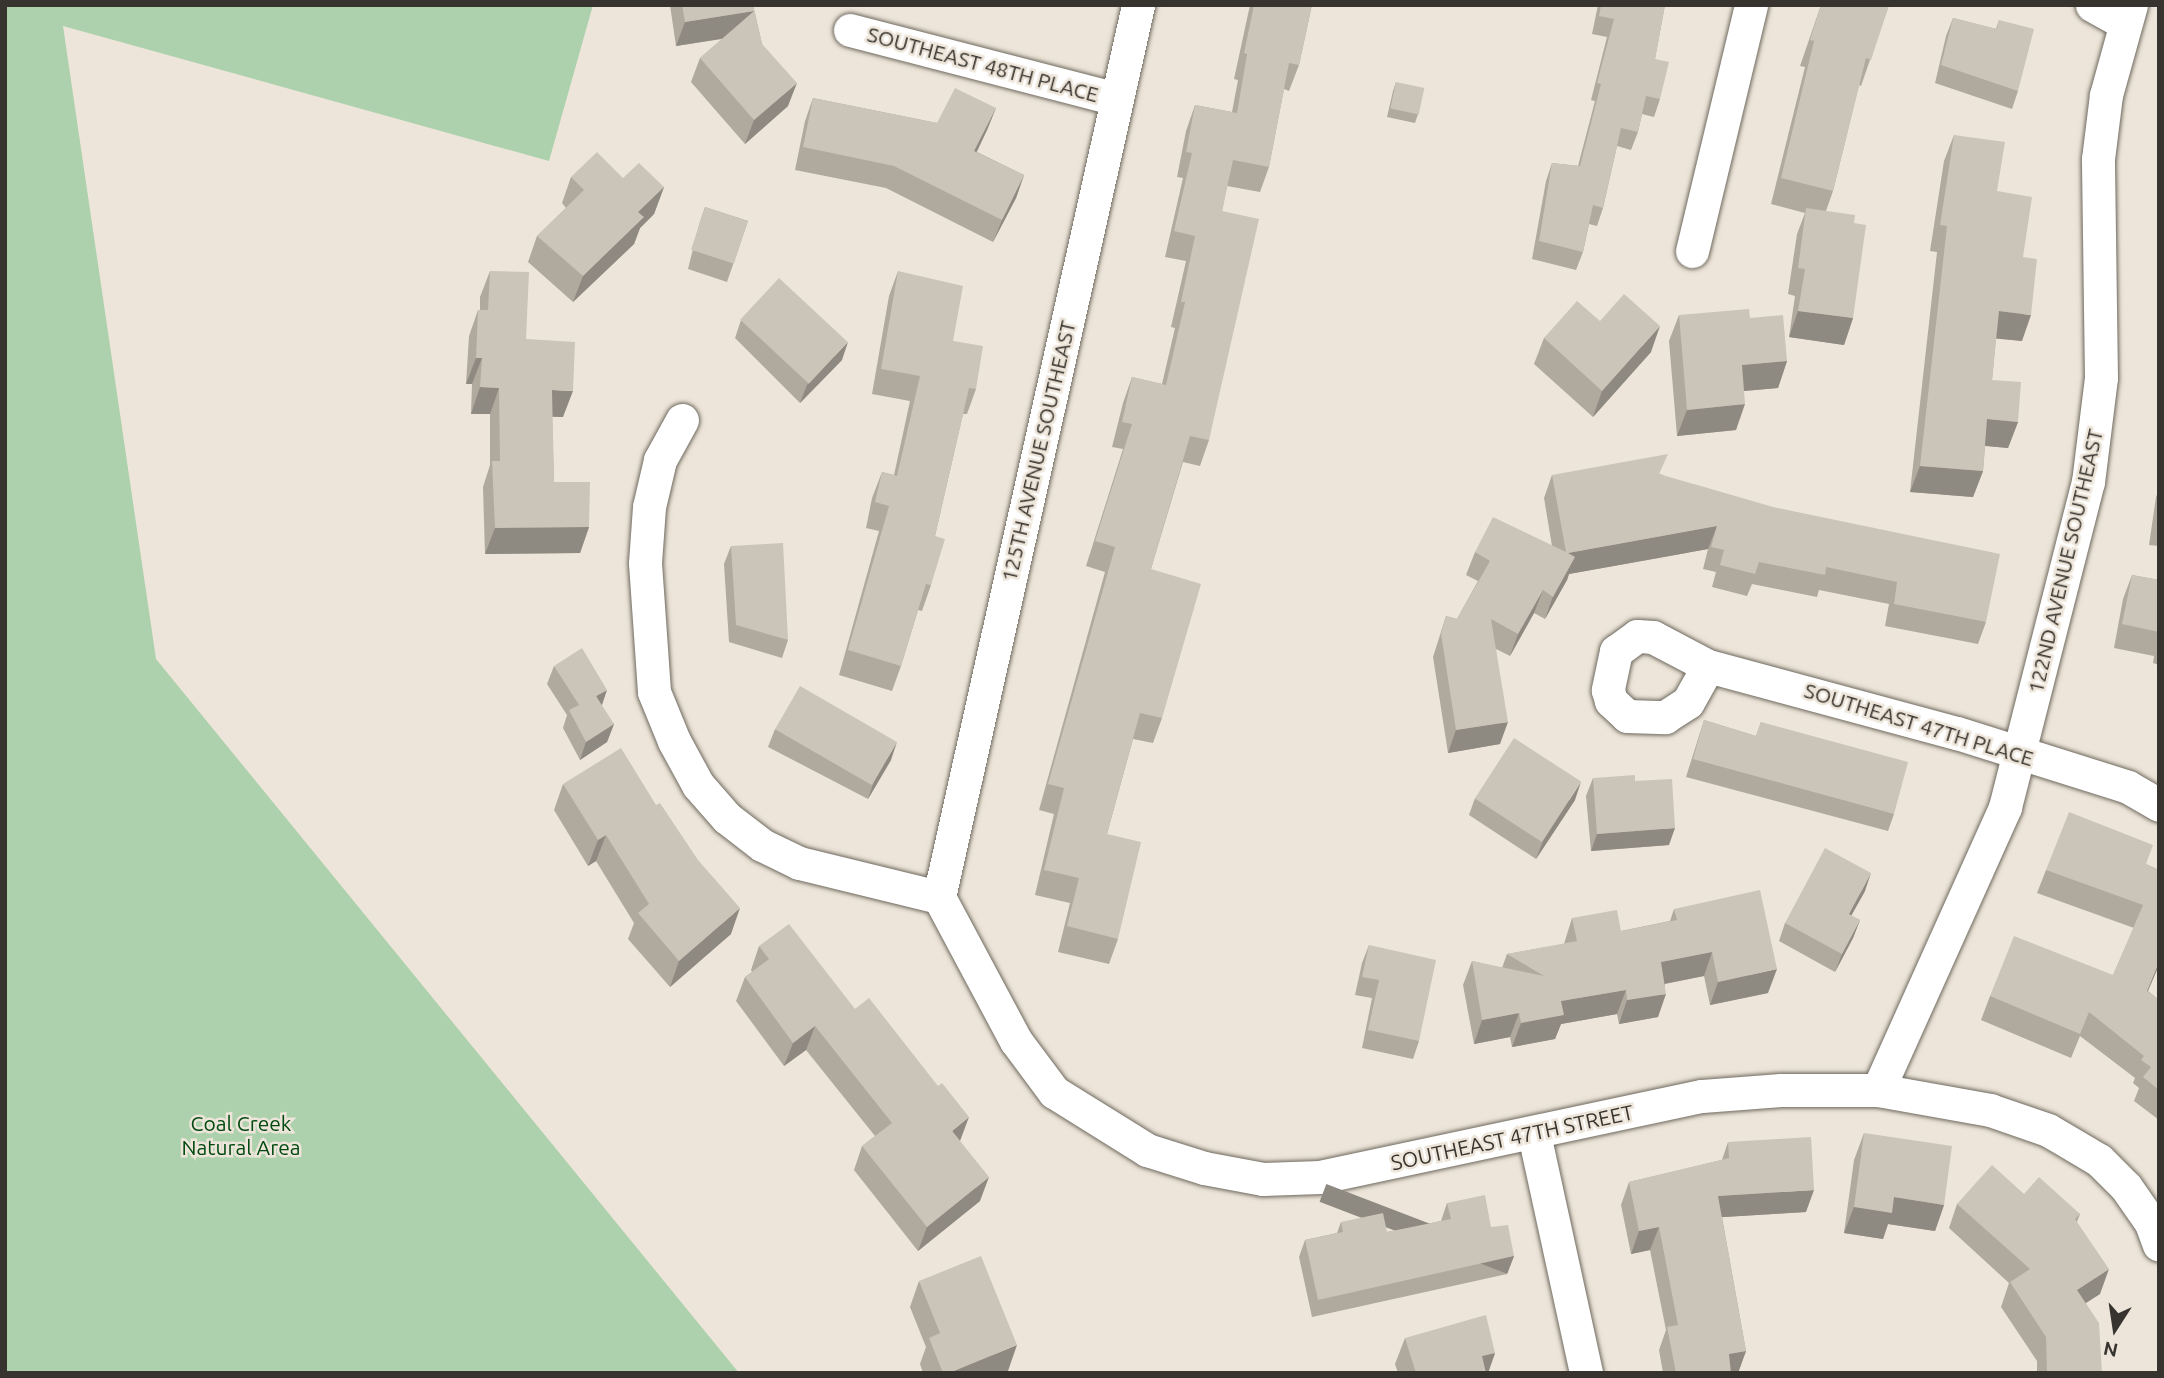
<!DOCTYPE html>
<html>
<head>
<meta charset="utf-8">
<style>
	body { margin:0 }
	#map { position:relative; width:2164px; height:1378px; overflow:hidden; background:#ede5d9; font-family:Ubuntu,sans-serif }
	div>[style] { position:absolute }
	.green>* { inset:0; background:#acd1ac }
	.roads { filter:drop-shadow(0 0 2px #6f695f) drop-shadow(0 0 2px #6f695f) }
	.street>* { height:33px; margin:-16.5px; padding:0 16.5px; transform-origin:16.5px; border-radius:16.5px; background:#fff }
	.wall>* { inset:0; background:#afa99e }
	.shaded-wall>* { inset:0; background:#8e8981; transform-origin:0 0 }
	.building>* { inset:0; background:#cbc4b8; transform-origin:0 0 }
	span { translate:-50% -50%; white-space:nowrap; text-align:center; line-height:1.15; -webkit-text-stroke:5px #ede5d9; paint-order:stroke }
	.street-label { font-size:21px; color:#37342f }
	.park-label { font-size:21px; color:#004a10 }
	.frame { position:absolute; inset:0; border:7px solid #37342f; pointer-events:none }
	.north { position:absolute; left:2080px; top:1294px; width:70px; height:70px; -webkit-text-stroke:5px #ede5d9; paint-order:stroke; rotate:192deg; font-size:19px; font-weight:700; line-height:28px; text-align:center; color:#37342f }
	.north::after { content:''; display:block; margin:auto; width:24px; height:32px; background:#37342f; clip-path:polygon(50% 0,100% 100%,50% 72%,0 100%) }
</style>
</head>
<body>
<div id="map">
	<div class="green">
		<div style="clip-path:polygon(5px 5px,593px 5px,549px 161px,63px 26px,156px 659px,739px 1373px,5px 1373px)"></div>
	</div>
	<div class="roads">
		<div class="street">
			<div style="left:2092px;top:5px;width:35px;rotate:29deg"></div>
			<div style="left:850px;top:30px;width:275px;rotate:14.5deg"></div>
			<div style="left:1692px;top:251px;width:253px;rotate:-76.5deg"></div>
			<div style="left:682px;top:420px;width:46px;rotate:118.8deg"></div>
			<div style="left:660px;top:460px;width:48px;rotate:103.2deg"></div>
			<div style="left:649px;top:507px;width:56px;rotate:94.1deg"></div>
			<div style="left:645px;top:563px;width:129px;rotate:86deg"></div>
			<div style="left:654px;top:692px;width:53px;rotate:67.8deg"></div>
			<div style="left:674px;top:741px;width:50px;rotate:61.4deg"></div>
			<div style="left:698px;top:785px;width:44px;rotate:48.7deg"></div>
			<div style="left:727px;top:818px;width:44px;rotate:37.6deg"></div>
			<div style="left:762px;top:845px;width:41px;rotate:25.9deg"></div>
			<div style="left:799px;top:863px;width:144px;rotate:13.7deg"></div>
			<div style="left:1708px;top:666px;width:62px;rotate:-152.2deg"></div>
			<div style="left:1653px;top:637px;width:16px;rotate:-176deg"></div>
			<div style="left:1637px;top:636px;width:26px;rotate:144deg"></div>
			<div style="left:1616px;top:651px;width:40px;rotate:102deg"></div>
			<div style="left:1608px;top:690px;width:11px;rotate:75deg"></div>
			<div style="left:1611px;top:701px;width:22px;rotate:43deg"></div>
			<div style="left:1627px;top:716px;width:38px;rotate:2deg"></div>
			<div style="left:1665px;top:717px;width:27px;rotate:-33deg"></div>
			<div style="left:1688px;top:702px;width:41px;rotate:-60.9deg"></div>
			<div style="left:1708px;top:666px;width:258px;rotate:15.1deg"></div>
			<div style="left:1957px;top:733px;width:179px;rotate:17.5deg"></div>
			<div style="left:2128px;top:787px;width:36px;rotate:30deg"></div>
			<div style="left:939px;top:897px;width:163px;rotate:61.9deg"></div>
			<div style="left:1016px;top:1041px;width:64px;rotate:53.3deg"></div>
			<div style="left:1054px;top:1092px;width:110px;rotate:31.9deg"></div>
			<div style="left:1147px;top:1150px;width:60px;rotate:17.5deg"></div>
			<div style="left:1204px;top:1168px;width:60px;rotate:10.6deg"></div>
			<div style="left:1263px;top:1179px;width:57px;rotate:-2deg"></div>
			<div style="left:1320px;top:1177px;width:390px;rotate:-12deg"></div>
			<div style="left:1702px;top:1096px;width:79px;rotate:-4.3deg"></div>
			<div style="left:1781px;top:1090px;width:97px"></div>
			<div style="left:1878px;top:1090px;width:114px;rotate:10.1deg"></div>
			<div style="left:1990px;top:1110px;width:61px;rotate:19deg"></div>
			<div style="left:2048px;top:1130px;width:59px;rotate:30.5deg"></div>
			<div style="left:2099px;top:1160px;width:38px;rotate:45deg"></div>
			<div style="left:2126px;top:1187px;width:44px;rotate:55.2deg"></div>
			<div style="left:2151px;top:1223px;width:23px;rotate:70deg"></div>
			<div style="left:939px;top:897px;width:914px;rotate:-77.42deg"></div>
			<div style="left:1878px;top:1090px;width:310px;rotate:-65.8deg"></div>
			<div style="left:2005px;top:807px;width:335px;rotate:-75.7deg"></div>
			<div style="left:2088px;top:482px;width:105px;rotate:-82.9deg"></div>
			<div style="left:2101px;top:378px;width:219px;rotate:-90.8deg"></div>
			<div style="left:2098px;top:159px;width:64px;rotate:-82.9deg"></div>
			<div style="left:2106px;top:95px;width:93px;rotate:-74.5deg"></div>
			<div style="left:1534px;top:1134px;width:245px;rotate:77.7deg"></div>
		</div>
	</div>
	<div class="wall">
		<div style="clip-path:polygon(670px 5px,753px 5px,762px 44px,788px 106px,745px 144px,691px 82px,700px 58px,722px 39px,676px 46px)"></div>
		<div style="clip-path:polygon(1250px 5px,1312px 5px,1299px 65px,1289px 91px,1284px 89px,1269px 167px,1260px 192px,1227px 186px,1222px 211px,1209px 440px,1200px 466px,1183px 462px,1151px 569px,1162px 718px,1153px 743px,1133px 739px,1107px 834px,1118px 939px,1109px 964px,1058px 952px,1070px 903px,1035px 895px,1054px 814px,1039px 810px,1105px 572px,1086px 566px,1123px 449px,1112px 447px,1123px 403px,1132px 377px,1162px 384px,1175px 328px,1171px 327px,1186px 261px,1165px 257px,1183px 178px,1177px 177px,1186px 131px,1195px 105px,1232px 112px,1238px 80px,1234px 79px)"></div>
		<div style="clip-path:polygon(1598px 5px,1665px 5px,1655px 59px,1660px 99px,1654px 117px,1642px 114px,1638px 132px,1631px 150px,1617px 146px,1603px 208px,1597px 226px,1589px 224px,1583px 252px,1576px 270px,1532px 259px,1546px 181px,1552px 163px,1578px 166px,1595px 101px,1591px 100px,1607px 37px,1592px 34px)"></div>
		<div style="clip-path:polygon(1821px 5px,1830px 7px,1831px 5px,1889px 5px,1861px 86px,1859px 85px,1833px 191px,1826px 211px,1854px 223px,1853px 318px,1844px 345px,1789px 337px,1795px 296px,1788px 294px,1797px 234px,1805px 213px,1771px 204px,1805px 67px,1800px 66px)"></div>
		<div style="clip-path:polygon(1953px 18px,1996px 29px,1999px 20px,2018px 91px,2012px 109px,1935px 83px,1946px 36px)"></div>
		<div style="clip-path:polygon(1396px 82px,1418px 114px,1415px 123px,1387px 117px,1393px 91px)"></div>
		<div style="clip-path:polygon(813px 98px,937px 123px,996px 108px,987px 130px,977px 152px,1024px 175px,1016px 198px,993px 242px,886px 188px,795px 170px,805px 121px)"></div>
		<div style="clip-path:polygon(1954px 135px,1997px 191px,2023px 257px,2022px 341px,1996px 338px,1992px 380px,2018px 422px,2008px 448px,1985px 446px,1983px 471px,1973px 497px,1910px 492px,1937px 252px,1930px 251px,1944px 161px)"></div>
		<div style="clip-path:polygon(571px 177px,623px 178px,664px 187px,654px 214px,640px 228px,634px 244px,573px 302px,528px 262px,537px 236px,566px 208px,562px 203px)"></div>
		<div style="clip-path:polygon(705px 207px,748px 221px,727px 282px,688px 269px,699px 225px)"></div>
		<div style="clip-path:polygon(490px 271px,526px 339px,563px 417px,552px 417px,554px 482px,589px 527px,580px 553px,485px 554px,483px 487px,490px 465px,490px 414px,471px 414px,472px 384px,466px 384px,469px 336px,478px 310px,480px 310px,480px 297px)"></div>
		<div style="clip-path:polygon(898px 271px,953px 341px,976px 389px,967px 414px,963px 414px,935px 536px,931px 585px,922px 611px,918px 610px,901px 666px,892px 691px,839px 675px,879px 531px,866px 528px,872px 498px,882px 472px,894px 475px,910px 401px,872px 394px,889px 296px)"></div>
		<div style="clip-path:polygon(1679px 315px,1750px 318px,1787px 361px,1778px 388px,1744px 391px,1736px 430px,1677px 436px,1669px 341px)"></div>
		<div style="clip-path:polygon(741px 320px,842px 360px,800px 403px,735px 338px)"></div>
		<div style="clip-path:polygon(1600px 321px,1651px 352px,1593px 417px,1534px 364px,1544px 338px)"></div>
		<div style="clip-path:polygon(1660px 474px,1986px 622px,1978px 644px,1885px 626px,1889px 604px,1819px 590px,1817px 597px,1752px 584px,1747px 596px,1712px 587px,1716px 572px,1703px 569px,1708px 549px,1569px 574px,1567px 580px,1545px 619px,1534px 613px,1510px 656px,1496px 649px,1500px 744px,1448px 753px,1433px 657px,1446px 616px,1457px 619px,1478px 581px,1466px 575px,1475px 552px,1552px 546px,1544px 498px,1552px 475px)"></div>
		<div style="clip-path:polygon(2159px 490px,2159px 546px,2149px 545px,2156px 497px)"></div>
		<div style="clip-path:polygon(731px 546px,788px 640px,782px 658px,729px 642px,724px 564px)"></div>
		<div style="clip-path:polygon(2132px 575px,2159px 580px,2159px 665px,2153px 663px,2154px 656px,2114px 648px,2123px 599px)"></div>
		<div style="clip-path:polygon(554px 666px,614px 724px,607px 742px,580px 760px,563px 728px,567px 715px,547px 684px)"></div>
		<div style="clip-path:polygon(1704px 720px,1756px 736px,1761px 722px,1894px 814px,1888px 831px,1686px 777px)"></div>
		<div style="clip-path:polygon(775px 729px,891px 760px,868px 799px,768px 747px)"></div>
		<div style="clip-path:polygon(1593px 778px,1635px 781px,1669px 845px,1591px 851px,1586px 796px)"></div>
		<div style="clip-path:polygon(563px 784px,731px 934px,670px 987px,628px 939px,634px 923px,596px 861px,588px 866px,554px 810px)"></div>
		<div style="clip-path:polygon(1475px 798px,1575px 800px,1536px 859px,1469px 815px)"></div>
		<div style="clip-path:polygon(2146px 864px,2159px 870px,2159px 965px,2148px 991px,2159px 1000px,2159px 1120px,2134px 1101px,2139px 1088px,2133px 1083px,2135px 1078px,2080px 1036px,2071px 1058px,1981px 1020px,1990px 996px,2113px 975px,2134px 928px,2037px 893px,2046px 870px)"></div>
		<div style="clip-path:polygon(1865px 891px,1851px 916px,1860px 920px,1853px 938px,1835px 972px,1779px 941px,1785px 923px)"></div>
		<div style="clip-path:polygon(1674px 909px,1768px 993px,1710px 1005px,1704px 976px,1665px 984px,1658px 1017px,1619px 1024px,1617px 1014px,1561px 1024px,1555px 1039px,1512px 1047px,1510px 1037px,1474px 1044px,1463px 985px,1472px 961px,1502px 968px,1507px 954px,1564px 944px,1572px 918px,1621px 931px,1670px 921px)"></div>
		<div style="clip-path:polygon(1369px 945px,1419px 1041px,1413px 1059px,1362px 1048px,1372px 998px,1355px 995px,1362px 963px)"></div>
		<div style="clip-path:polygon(759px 946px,855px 1009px,960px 1141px,980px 1201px,918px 1251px,854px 1170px,862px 1146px,875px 1136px,806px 1050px,784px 1066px,736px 1001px,745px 977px,752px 972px,751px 970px)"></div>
		<div style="clip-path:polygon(1864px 1133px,1944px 1205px,1935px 1231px,1888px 1224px,1883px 1239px,1844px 1233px,1854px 1160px)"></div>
		<div style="clip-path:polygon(1728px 1142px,1806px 1212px,1722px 1217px,1746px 1351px,1738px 1373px,1663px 1373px,1659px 1350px,1666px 1330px,1650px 1250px,1631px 1254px,1621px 1205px,1629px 1182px,1722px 1160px)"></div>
		<div style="clip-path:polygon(2024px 1194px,2080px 1214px,2077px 1222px,2100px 1294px,2086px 1303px,2102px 1373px,2037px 1373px,2037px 1361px,2001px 1307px,2009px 1283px,1949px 1228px,1957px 1204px)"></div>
		<div style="clip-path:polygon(1447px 1203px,1491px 1227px,1514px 1256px,1507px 1274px,1312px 1317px,1299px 1257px,1305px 1240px,1337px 1233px,1341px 1222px,1387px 1232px,1441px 1221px)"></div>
		<div style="clip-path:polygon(919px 1281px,1008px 1371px,1004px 1373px,923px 1373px,920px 1364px,926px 1347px,910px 1307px)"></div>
		<div style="clip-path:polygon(1405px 1338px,1495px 1353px,1488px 1373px,1398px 1373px,1395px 1364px)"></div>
	</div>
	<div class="shaded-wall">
		<div style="clip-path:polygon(754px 11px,745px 35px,676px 46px,685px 22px)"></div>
		<div style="clip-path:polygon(797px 83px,788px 106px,745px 144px,754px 120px)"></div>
		<div style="clip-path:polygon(996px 108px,987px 130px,966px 173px,974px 151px)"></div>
		<div style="clip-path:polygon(1024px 175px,1016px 198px,993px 242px,1002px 220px)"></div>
		<div style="clip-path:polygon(664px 187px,654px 214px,640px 228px,634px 244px,573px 302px,583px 276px,638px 212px)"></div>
		<div style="clip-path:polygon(1798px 311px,1853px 318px,1844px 345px,1789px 337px)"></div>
		<div style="clip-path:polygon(1999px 311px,2031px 315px,2022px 341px,1990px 338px)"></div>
		<div style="clip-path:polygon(1660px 326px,1651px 352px,1593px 417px,1602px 391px)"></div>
		<div style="clip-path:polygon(848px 342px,842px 360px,800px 403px,807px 385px)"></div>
		<div style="clip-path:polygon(476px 358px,482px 358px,472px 384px,466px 384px)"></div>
		<div style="clip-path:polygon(1787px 361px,1778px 388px,1732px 392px,1742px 365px)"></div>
		<div style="clip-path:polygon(480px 387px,499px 388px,490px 414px,471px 414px)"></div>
		<div style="clip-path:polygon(552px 390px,573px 391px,563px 417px,542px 416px)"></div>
		<div style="clip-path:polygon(1745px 404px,1736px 430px,1677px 436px,1687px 410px)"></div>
		<div style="clip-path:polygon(1987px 419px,2018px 422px,2008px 448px,1977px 445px)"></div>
		<div style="clip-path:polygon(1920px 466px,1983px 471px,1973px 497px,1910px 492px)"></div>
		<div style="clip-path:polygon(1717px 526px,1708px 549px,1569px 574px,1567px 580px,1545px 619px,1568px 553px)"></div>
		<div style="clip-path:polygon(589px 527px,580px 553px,485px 554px,495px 528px)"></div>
		<div style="clip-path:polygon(1543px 590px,1534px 613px,1510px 656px,1518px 634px)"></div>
		<div style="clip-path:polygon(607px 690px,601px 708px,596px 696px)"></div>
		<div style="clip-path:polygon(1508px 722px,1500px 744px,1448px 753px,1456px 730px)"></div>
		<div style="clip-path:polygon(614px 724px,607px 742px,580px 760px,586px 742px)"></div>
		<div style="clip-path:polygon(897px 742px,891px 760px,868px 799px,874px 781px)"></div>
		<div style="clip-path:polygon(1581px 782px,1575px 800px,1536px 859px,1543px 841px)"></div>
		<div style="clip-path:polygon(1675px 828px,1669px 845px,1591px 851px,1597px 834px)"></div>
		<div style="clip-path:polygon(606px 835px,596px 861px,588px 866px,598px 840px)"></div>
		<div style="clip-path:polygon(1871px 873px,1865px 891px,1842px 932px,1849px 914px)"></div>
		<div style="clip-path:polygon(740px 908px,731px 934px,670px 987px,679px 961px)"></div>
		<div style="clip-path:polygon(1860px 920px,1853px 938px,1835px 972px,1842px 954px)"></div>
		<div style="clip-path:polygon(1712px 952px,1704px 976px,1653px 986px,1661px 962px)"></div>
		<div style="clip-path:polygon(2159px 962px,2159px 965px,2138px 1014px,2147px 991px)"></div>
		<div style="clip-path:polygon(1777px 969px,1768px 993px,1710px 1005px,1718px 982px)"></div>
		<div style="clip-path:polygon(1626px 990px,1617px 1014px,1561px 1024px,1555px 1039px,1512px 1047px,1521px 1023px,1561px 1001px)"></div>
		<div style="clip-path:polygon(1666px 994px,1658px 1017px,1619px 1024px,1627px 1000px)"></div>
		<div style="clip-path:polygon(1519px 1013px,1510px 1037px,1474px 1044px,1482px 1020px)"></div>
		<div style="clip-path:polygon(815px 1026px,806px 1050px,784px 1066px,793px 1043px)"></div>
		<div style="clip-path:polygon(969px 1117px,960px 1141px,952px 1131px)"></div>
		<div style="clip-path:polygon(989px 1177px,980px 1201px,918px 1251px,927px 1227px)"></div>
		<div style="clip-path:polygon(1814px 1190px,1806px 1212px,1709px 1218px,1718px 1196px)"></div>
		<div style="clip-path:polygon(1894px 1197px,1944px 1205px,1935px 1231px,1888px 1224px,1883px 1239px,1844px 1233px,1854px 1207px)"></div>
		<div style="clip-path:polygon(1659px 1227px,1650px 1250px,1631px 1254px,1639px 1231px)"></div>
		<div style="left:1514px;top:1256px;width:19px;height:201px;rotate:111deg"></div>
		<div style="clip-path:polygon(2109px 1269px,2100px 1294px,2068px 1314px,2077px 1290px)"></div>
		<div style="clip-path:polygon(1017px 1345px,1008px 1371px,1004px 1373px,949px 1373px)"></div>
		<div style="clip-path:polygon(1746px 1351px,1738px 1373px,1722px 1373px,1729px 1354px)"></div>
		<div style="clip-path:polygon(1495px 1353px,1488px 1373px,1476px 1373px,1482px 1356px)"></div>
	</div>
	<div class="building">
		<div style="clip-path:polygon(682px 5px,753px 5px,762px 44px,797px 83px,754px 120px,700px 58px,754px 11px,685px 22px)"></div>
		<div style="clip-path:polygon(1254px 5px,1312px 5px,1299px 65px,1289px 63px,1269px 167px,1233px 160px,1222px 211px,1259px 219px,1209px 440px,1190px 436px,1151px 569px,1201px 584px,1162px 718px,1140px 713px,1107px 834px,1141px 842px,1118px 939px,1067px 926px,1079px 878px,1044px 870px,1064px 788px,1048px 784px,1115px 547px,1095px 541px,1132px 424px,1122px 422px,1132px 377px,1166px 385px,1185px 302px,1181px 302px,1195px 236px,1174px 231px,1192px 153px,1186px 152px,1195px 105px,1237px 113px,1247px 54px,1244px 53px)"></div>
		<div style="clip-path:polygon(1601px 5px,1665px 5px,1655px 59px,1669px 62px,1660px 99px,1646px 96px,1638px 132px,1621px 128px,1603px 208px,1593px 205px,1583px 252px,1539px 241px,1552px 163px,1580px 166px,1601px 84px,1597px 83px,1614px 19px,1599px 16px)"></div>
		<div style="clip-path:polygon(1821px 5px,1831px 7px,1832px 5px,1889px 5px,1871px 60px,1866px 58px,1833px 191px,1781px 178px,1814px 41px,1810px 40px)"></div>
		<div style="clip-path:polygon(1953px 18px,1997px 29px,1999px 20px,2034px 29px,2018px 91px,1941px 65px)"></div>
		<div style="left:1396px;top:82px;width:29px;height:27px;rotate:12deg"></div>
		<div style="clip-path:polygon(955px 88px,996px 108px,974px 151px,1024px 175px,1002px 220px,894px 166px,803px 147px,813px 98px,937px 123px)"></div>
		<div style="clip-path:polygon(1954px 135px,2005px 142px,1997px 191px,2032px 197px,2023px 257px,2037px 259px,2031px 315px,1999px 311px,1992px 380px,2021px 382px,2018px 422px,1987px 419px,1983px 471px,1920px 466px,1947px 226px,1940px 225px)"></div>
		<div style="clip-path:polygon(597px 152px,623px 178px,639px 163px,664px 187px,638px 212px,644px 217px,583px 276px,537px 236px,584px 190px,571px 177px)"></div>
		<div style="left:705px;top:207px;width:45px;height:45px;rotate:18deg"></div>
		<div style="clip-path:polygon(1806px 208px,1855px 215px,1854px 223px,1866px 225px,1853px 318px,1798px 311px,1805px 269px,1798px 268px)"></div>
		<div style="clip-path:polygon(490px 271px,529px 272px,526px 339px,575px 342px,573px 391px,552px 390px,554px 482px,590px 482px,589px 527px,495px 528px,492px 461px,500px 461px,499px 388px,480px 387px,482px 358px,476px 358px,478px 310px,488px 310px)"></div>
		<div style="clip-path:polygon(898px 271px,963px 286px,953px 341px,983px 346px,976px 389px,969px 388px,935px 536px,945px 539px,931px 585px,926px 584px,901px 666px,848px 650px,889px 506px,875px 502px,882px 472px,897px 476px,920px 376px,881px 369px)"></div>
		<div style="left:779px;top:278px;width:94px;height:57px;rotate:43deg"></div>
		<div style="clip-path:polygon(1624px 294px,1660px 326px,1602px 391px,1544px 338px,1577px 301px,1600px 321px)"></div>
		<div style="clip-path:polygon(1749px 309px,1750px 318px,1783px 315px,1787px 361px,1742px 365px,1745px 404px,1687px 410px,1679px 315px)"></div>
		<div style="clip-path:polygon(1668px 454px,1659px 474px,1773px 507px,2000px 554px,1986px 622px,1894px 604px,1897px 582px,1826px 567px,1825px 575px,1759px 562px,1755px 574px,1720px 565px,1724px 550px,1711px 547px,1717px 526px,1568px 553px,1575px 557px,1553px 597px,1543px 590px,1518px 634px,1491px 619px,1508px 722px,1456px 730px,1441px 634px,1446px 616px,1457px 619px,1490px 561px,1475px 552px,1493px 517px,1566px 552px,1552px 475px)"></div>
		<div style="clip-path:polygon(783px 543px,788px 640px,736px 625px,731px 546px)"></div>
		<div style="clip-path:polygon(2132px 575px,2159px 580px,2159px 632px,2122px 624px)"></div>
		<div style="clip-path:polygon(582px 648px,607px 690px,596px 696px,614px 724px,586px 742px,569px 710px,579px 705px,554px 666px)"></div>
		<div style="left:800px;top:686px;width:112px;height:50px;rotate:30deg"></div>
		<div style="clip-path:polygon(1704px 720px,1756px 736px,1761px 722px,1908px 762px,1894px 814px,1693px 759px)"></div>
		<div style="left:1514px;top:738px;width:80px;height:72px;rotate:33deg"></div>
		<div style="clip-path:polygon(621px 748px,656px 805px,660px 803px,698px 860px,740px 908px,679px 961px,638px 913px,649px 904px,606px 835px,598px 840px,563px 784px)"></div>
		<div style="clip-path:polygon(1635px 775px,1635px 781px,1672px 779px,1675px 828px,1597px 834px,1593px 778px)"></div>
		<div style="clip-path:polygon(2069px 812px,2153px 845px,2146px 864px,2159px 870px,2159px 962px,2147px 991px,2159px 1000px,2159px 1090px,2143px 1077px,2151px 1067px,2141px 1060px,2144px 1056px,2089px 1012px,2080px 1034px,1990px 996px,2014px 936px,2113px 975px,2143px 905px,2046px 870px)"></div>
		<div style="clip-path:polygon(1825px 848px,1871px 873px,1849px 914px,1860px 920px,1842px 954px,1785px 923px)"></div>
		<div style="clip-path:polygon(1760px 890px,1777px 969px,1718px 982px,1712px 952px,1661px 962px,1666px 994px,1627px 1000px,1626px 990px,1561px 1001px,1564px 1015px,1521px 1023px,1519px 1013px,1482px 1020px,1472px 961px,1544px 976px,1507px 954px,1577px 941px,1572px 918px,1617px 910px,1621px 931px,1677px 920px,1674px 909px)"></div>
		<div style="clip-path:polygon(789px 924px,855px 1009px,869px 998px,938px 1086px,942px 1083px,969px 1117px,952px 1131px,989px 1177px,927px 1227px,862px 1146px,892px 1123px,815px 1026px,793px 1043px,745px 977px,769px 959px,759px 946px)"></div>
		<div style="clip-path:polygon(1369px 945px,1436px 960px,1419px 1041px,1368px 1030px,1379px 980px,1362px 977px)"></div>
		<div style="clip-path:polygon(1864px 1133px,1952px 1146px,1944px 1205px,1894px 1197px,1892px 1213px,1854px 1207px)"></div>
		<div style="clip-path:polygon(1811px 1137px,1814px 1190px,1718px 1196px,1746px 1351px,1729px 1354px,1731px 1373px,1676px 1373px,1667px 1327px,1678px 1325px,1659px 1227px,1639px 1231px,1629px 1182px,1729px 1158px,1728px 1142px)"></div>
		<div style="clip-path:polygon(1992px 1165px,2024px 1194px,2039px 1177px,2080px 1214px,2075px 1219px,2109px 1269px,2077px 1290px,2099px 1323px,2102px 1373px,2047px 1373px,2046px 1337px,2010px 1282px,2030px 1269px,1957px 1204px)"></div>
		<div style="clip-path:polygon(1485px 1195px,1491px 1227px,1508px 1225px,1514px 1256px,1318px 1300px,1305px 1240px,1343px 1232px,1341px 1222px,1383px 1213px,1387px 1232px,1451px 1219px,1447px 1203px)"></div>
		<div style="clip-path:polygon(981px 1256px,1017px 1345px,949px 1373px,943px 1373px,929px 1338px,940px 1333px,919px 1281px)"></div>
		<div style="clip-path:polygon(1486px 1315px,1495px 1353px,1482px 1356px,1486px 1373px,1416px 1373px,1405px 1338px)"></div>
	</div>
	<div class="street-label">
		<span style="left:983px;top:64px;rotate:15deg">SOUTHEAST 48TH PLACE</span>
		<span style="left:1038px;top:451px;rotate:-77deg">125TH AVENUE SOUTHEAST</span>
		<span style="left:2065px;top:561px;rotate:-77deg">122ND AVENUE SOUTHEAST</span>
		<span style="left:1919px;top:724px;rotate:17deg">SOUTHEAST 47TH PLACE</span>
		<span style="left:1512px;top:1137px;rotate:-12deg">SOUTHEAST 47TH STREET</span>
	</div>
	<div class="park-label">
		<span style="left:241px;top:1135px">Coal Creek<br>Natural Area</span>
	</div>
	<div class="frame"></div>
	<div class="north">N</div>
</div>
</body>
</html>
